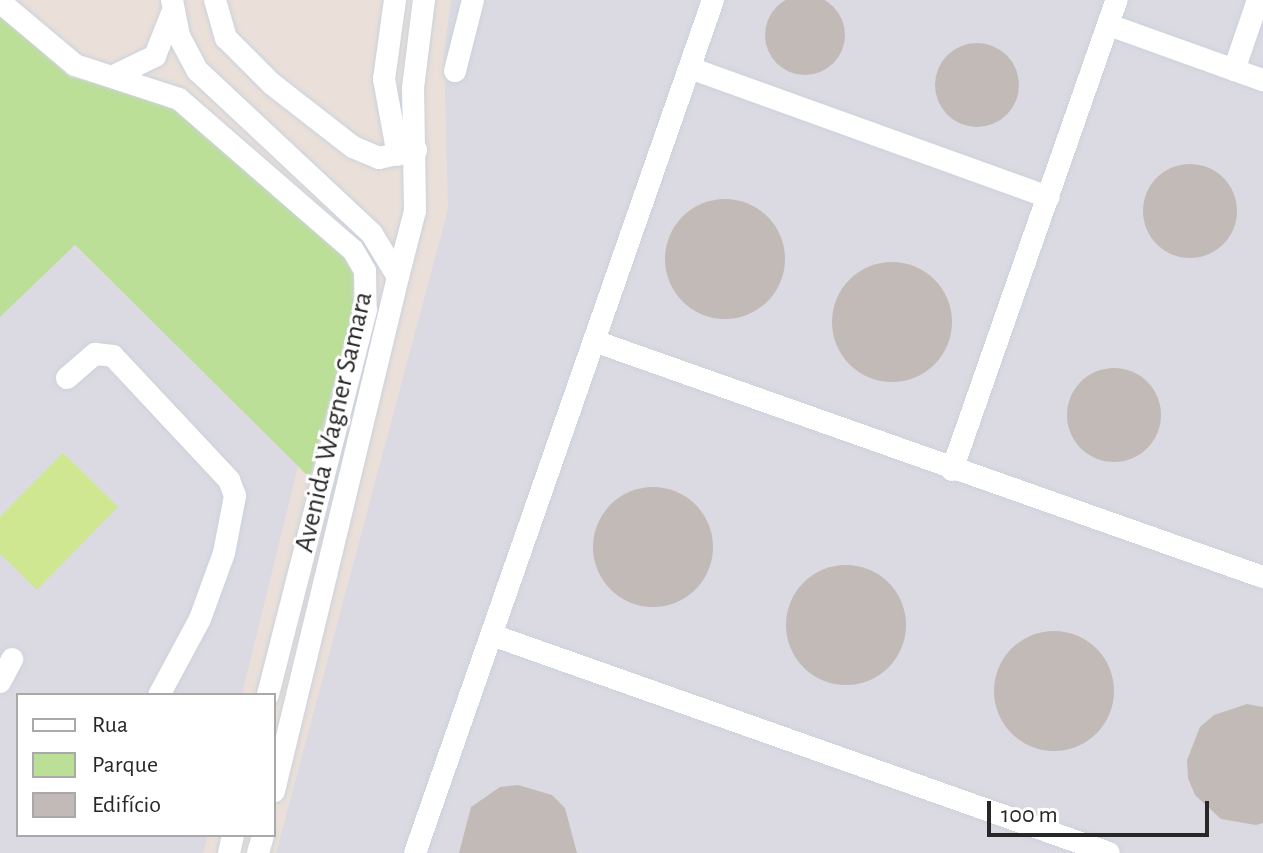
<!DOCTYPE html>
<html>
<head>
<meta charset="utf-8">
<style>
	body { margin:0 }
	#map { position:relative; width:1263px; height:853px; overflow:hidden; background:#eae0d9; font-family:"Alegreya Sans",sans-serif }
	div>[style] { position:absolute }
	.industrial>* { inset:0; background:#dbdae2 }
	.green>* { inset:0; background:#bbdf97 }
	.pitch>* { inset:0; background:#d0e792 }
	.building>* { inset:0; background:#c2bab6 }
	.round { border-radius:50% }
	.roads { filter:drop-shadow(0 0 2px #ccd2dc) drop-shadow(0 0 2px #ccd2dc) }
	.minor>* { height:22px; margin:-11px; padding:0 11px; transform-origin:11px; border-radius:11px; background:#fff }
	span { translate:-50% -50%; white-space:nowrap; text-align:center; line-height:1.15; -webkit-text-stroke:6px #fff; paint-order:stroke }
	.street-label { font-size:28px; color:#272727 }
	.legend { position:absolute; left:16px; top:693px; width:260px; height:144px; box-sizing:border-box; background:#fff; border:2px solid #a9a9a9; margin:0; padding:10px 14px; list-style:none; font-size:24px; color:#272727 }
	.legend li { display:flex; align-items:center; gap:16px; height:40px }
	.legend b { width:40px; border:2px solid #a9a9a9 }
	.scale { position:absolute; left:987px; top:801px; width:222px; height:36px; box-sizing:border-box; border:4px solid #272727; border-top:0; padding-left:10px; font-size:24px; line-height:28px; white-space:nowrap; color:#272727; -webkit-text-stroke:6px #fff; paint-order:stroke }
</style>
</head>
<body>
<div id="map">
	<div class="industrial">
		<div style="clip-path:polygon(451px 0,1263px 0,1263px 853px,276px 853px,448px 209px,444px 54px)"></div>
		<div style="clip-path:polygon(74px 245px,298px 466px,242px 695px,18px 695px,18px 835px,208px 835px,203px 853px,0 853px,0 317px)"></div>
	</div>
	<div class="green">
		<div style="clip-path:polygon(0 15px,70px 77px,174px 102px,343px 252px,354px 272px,353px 309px,310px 478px,75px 245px,0 317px)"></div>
	</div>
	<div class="pitch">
		<div style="clip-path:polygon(63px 453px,118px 507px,37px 590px,0 554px,0 517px)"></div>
	</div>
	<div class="building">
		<div class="round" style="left:765px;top:-5px;width:80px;height:80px"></div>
		<div class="round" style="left:935px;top:43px;width:84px;height:84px"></div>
		<div class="round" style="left:1143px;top:164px;width:94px;height:94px"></div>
		<div class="round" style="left:665px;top:199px;width:120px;height:120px"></div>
		<div class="round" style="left:832px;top:262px;width:120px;height:120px"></div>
		<div class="round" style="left:1067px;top:368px;width:94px;height:94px"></div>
		<div class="round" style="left:593px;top:487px;width:120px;height:120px"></div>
		<div class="round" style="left:786px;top:565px;width:120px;height:120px"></div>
		<div class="round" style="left:994px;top:631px;width:120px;height:120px"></div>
		<div style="clip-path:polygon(1247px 704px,1263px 707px,1263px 823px,1256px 825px,1221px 819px,1195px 795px,1188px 778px,1187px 760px,1200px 727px,1214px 715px)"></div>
		<div style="clip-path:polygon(518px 785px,552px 795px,565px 808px,577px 853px,459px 853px,471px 807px,500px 787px)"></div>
	</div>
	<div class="roads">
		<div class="minor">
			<div style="left:172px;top:0;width:37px;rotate:79deg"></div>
			<div style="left:179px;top:36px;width:40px;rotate:62deg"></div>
			<div style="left:198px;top:71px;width:238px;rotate:43.1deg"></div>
			<div style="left:372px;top:234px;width:50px;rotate:58.8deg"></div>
			<div style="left:398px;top:277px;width:529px;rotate:103.56deg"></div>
			<div style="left:215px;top:0;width:40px;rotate:74deg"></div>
			<div style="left:226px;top:38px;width:65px;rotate:45deg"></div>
			<div style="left:272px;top:84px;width:103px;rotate:37.9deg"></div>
			<div style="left:353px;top:147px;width:28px;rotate:23deg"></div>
			<div style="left:379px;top:158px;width:38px;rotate:-12deg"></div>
			<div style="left:395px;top:0;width:80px;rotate:97.9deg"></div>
			<div style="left:384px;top:79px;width:77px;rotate:79.6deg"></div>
			<div style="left:0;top:2px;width:98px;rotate:40deg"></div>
			<div style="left:75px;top:65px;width:109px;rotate:18.1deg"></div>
			<div style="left:179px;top:99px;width:230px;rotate:41deg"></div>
			<div style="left:353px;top:250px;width:24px;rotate:60deg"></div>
			<div style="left:365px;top:271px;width:39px;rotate:89deg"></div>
			<div style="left:366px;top:310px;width:397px;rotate:104.3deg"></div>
			<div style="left:1109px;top:25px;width:164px;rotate:19.7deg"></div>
			<div style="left:690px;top:68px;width:381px;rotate:19.8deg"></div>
			<div style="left:1234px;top:70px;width:74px;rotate:-71.1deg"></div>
			<div style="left:455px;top:71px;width:73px;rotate:-75.8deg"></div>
			<div style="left:114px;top:76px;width:46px;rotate:-26deg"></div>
			<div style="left:155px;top:56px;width:46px;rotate:-68.4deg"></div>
			<div style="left:398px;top:277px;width:68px;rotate:-75.6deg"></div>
			<div style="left:415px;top:211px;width:123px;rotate:-90.9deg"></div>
			<div style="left:413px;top:88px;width:89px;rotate:-82.9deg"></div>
			<div style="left:597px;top:342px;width:706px;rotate:19.44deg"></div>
			<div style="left:67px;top:378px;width:37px;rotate:-41deg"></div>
			<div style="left:95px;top:354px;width:18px;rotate:6deg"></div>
			<div style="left:113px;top:356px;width:170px;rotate:46.9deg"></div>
			<div style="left:229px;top:480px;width:17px;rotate:69deg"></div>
			<div style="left:235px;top:496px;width:58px;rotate:100.9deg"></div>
			<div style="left:224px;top:553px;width:70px;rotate:110deg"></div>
			<div style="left:200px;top:619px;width:86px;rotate:118.3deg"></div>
			<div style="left:952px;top:470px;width:498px;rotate:-70.7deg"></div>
			<div style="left:492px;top:635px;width:654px;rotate:19.46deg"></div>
			<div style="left:0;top:682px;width:26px;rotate:-62deg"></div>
			<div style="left:229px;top:853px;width:18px;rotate:-77deg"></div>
			<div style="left:258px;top:853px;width:19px;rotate:-74deg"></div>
			<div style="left:415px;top:853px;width:904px;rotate:-70.74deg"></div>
		</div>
	</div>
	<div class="street-label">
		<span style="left:334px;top:422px;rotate:-77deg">Avenida Wagner Samara</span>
	</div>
	<ul class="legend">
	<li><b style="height:10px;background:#fff"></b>Rua</li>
	<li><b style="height:22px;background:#bbdf97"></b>Parque</li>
	<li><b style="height:22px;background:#c2bab6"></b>Edifício</li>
	</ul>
	<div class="scale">100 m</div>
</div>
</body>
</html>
